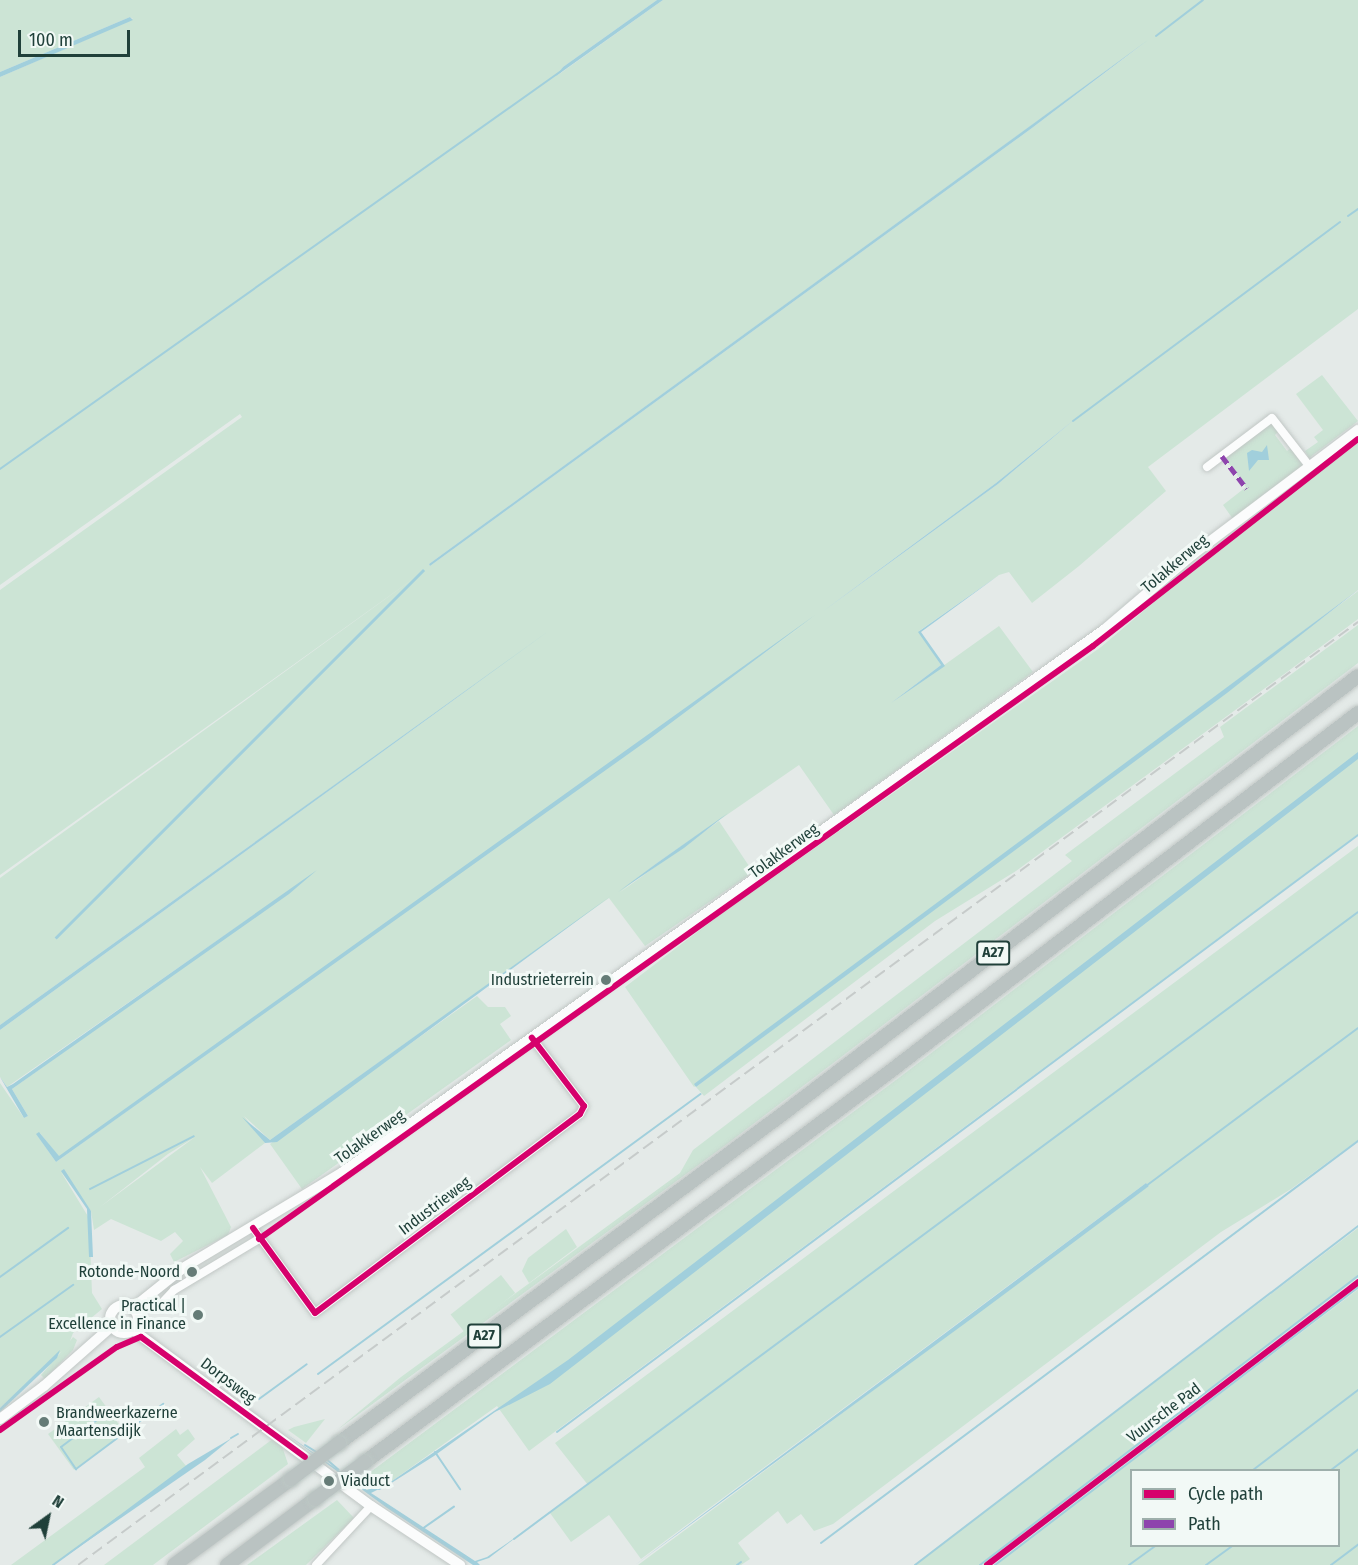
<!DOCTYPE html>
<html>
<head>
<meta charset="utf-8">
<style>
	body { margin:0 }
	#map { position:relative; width:1358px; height:1565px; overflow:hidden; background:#e4eae8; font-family:"Fira Sans Condensed",sans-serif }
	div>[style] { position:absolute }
	.green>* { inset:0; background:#cce4d5; transform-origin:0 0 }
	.water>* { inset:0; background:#a1cfdc; transform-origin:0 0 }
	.stream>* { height:2px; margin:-1px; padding:0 1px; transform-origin:1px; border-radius:1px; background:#a1cfdc }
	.roads { filter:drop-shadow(0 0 2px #c1c7c5) drop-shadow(0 0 2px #c1c7c5) }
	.street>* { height:8px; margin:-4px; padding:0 4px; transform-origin:4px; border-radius:4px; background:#fbfcfc }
	.secondary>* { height:10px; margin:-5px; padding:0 5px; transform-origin:5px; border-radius:5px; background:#fbfcfc }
	.secondary>.ring { margin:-5px; padding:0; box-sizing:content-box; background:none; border:10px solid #fbfcfc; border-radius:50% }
	.highway>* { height:14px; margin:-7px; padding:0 7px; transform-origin:7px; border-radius:7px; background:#bac3c2 }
	.rail>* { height:2px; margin-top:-1px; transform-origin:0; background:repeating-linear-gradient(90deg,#c6cbca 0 12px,transparent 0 18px) }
	.bridges { filter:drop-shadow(0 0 2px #bcc7c4) drop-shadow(0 0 2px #bcc7c4) }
	.highway-bridge>* { height:14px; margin:-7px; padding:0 7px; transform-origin:7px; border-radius:7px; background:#bac3c2 }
	.quiet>* { height:4.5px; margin-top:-2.25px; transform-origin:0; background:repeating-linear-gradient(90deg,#8e44ad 0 9px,transparent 0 13.5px) }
	.cycleway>* { height:6px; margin:-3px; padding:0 3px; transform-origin:3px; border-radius:3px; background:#d6006c }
	.dots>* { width:16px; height:16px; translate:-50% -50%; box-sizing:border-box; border:3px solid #f2f9f6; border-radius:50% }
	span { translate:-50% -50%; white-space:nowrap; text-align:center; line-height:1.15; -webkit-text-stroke:6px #f2f9f6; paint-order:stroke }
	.shield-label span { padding:2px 4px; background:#f2f9f6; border:2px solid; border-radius:4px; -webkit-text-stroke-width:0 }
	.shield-label { font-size:15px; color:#20403a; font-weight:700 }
	.street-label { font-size:16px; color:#20403a }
	.poi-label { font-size:16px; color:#20403a }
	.right { translate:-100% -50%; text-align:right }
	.left { translate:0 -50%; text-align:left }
	.legend { position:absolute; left:1130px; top:1469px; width:210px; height:78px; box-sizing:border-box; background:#f2f9f6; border:2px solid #9eafab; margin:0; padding:8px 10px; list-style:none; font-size:18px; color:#20403a }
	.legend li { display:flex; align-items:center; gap:12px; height:30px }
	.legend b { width:30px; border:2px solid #9eafab }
	.north { position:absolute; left:18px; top:1487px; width:60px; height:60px; -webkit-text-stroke:4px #f2f9f6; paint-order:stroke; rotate:33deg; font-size:16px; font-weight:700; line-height:24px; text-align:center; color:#20403a }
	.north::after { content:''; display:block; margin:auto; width:21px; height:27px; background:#20403a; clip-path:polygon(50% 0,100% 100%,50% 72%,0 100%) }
	.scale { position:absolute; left:18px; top:30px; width:112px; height:27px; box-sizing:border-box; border:3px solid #20403a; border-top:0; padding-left:8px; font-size:18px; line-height:21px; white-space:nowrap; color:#20403a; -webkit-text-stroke:4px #f2f9f6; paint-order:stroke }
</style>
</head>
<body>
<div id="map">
	<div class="green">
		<div style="clip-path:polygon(evenodd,0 0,657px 0,563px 67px,558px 75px,663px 0,1358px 0,1358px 309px,1148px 467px,1166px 491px,1079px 566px,1032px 603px,1009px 572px,999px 575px,919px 631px,941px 665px,891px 703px,999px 626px,1033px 672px,834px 815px,799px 765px,657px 863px,619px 893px,719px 821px,753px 872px,645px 946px,609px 898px,270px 1140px,244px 1116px,265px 1143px,212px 1183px,200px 1167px,231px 1227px,228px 1235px,174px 1262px,170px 1254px,183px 1241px,175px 1232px,161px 1241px,111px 1219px,94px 1230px,91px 1211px,61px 1172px,89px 1218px,92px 1293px,102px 1309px,73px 1333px,70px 1341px,73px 1337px,77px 1340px,73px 1350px,45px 1379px,41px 1375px,62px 1351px,0 1408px,0 1083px,24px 1118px,28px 1116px,12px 1089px,310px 876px,7px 1087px,0 1077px,0 1030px,499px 667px,0 1025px,0 878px,424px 571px,0 875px,0 590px,242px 417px,240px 414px,0 585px,0 77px,133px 19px,130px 17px,0 72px,0 0,1147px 41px,1032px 128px,430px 566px,429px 564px,1147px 41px,0 0,1075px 419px,998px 484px,822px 612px,996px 483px,1075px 419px,0 0,816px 616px,56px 1162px,37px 1135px,40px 1133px,59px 1157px,816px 616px,0 0,195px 1137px,100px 1207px,168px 1154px,195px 1137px)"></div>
		<div style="clip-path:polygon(1322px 375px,1358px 421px,1309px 458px,1305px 451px,1318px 442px,1314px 437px,1323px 430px,1296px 394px)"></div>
		<div style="clip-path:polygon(1272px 423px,1279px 431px,1275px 435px,1287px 451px,1291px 448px,1303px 466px,1233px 519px,1223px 505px,1246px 487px,1224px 457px)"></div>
		<div style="clip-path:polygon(1358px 443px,1358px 590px,694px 1087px,625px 987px,721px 914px,1101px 647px,1204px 560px)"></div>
		<div style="clip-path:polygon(1358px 591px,1358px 619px,1287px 672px,1016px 871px,935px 921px,704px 1096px,696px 1087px)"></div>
		<div style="clip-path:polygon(1358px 625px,1358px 663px,727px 1144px,337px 1430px,401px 1377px,680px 1173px,693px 1150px,1072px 861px,1065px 855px,1224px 737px,1220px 727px)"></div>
		<div style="clip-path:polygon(1358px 726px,1358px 834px,529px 1451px,497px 1406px,392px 1481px,368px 1490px,357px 1482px,900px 1077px)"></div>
		<div style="clip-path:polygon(1358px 846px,1358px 1140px,1291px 1189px,1221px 1232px,833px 1524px,814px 1531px,801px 1514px,787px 1524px,778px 1511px,738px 1543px,750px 1559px,741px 1565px,638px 1565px,1144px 1189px,1149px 1186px,1146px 1183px,641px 1559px,609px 1515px,571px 1542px,550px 1513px,588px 1485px,555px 1443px)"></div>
		<div style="clip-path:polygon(477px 996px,488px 1007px,505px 1007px,511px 1016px,500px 1024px,511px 1040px,302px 1189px,270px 1144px)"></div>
		<div style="clip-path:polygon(1358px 1228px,1358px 1277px,981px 1565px,914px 1565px)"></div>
		<div style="clip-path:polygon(566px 1229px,577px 1247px,529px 1283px,522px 1271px,528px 1258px)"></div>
		<div style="left:501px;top:1275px;width:23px;height:64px;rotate:52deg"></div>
		<div style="clip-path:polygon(evenodd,1358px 1289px,1358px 1565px,995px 1565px,1356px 1291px,1358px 1289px,1338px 1470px,1338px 1546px,1132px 1546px,1132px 1470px,1338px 1470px)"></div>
		<div style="left:99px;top:1397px;width:44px;height:63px;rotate:54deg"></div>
		<div style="clip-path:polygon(325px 1419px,306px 1443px,288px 1430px,294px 1427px)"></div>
		<div style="clip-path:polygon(176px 1429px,180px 1435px,188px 1429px,195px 1439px,177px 1455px,187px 1467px,53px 1565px,11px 1565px,145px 1467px,139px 1458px)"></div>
		<div style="clip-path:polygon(274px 1438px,281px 1443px,288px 1464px,153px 1565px,104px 1565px)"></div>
		<div style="clip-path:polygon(337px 1500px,354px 1518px,306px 1565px,247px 1565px)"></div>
	</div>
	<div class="water">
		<div style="clip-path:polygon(657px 0,663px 0,556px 76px,563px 67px)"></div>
		<div style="clip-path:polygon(130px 17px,133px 20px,0 77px,0 72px)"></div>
		<div style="clip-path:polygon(1148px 40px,1032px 128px,430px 566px,429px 564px)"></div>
		<div style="clip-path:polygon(1075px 419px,998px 484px,822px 612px,996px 483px)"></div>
		<div style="clip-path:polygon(1267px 445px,1269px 460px,1258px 460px,1249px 471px,1247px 453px,1252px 450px,1262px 452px)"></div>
		<div style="left:423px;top:569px;width:3px;height:521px;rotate:45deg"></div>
		<div style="clip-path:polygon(999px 575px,921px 632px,945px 666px,891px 703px,941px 665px,918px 632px)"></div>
		<div style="clip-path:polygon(1358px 590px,1227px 693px,696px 1087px,694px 1084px,748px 1043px)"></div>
		<div style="clip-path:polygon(815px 615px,648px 740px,56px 1162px,36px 1134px,39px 1132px,59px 1156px)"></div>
		<div style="clip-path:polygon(550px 630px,0 1030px,0 1025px)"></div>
		<div style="clip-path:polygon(1358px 752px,1358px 759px,550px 1384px,495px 1412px,434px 1456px,393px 1482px,371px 1493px,475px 1561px,487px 1557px,522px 1533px,489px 1558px,477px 1562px,480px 1565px,473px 1565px,387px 1508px,285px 1433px,367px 1490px,392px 1481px,568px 1360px)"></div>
		<div style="clip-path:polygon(728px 813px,684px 848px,618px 892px,657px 863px)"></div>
		<div style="clip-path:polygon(317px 870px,289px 894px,12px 1089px,28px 1116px,24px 1118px,0 1077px,7px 1087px,13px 1084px)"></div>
		<div style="clip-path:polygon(612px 895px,277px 1142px,265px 1143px,242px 1117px,270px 1140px)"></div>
		<div style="left:194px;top:1135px;width:2px;height:118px;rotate:63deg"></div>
		<div style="clip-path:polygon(64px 1169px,91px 1211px,93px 1257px,89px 1257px,87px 1209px,61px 1171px)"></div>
		<div style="clip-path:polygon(1146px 1183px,1149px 1186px,971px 1319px,635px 1565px)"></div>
		<div style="clip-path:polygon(60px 1350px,57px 1358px,0 1412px,0 1408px)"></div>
		<div style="clip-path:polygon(232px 1438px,205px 1460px,53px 1565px,188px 1464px)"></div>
	</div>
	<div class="stream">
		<div style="left:1156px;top:36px;width:59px;rotate:-37.5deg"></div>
		<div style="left:1348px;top:216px;width:12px;rotate:-35deg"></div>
		<div style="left:1073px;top:421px;width:333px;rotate:-36.7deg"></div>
		<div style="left:0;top:469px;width:688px;rotate:-35.35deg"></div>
		<div style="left:1146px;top:1186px;width:264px;rotate:-36.7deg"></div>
		<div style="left:0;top:1277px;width:84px;rotate:-35.8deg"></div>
		<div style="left:0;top:1337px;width:90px;rotate:-35.5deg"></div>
		<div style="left:318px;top:1374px;width:474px;rotate:-36.2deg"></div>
		<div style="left:259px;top:1399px;width:59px;rotate:-36.1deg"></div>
		<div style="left:97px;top:1420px;width:45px;rotate:143.1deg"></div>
		<div style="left:61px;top:1447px;width:27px;rotate:56deg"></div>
		<div style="left:76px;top:1469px;width:109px;rotate:-36.8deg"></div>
		<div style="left:557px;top:1432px;width:999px;rotate:-36.7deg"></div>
		<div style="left:231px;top:1438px;width:8px;rotate:-30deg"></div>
		<div style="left:305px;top:1445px;width:15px;rotate:32deg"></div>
		<div style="left:435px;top:1452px;width:45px;rotate:56deg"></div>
		<div style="left:325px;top:1458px;width:18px;rotate:41deg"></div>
		<div style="left:1253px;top:1470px;width:132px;rotate:-37.3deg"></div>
		<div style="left:1331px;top:1470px;width:34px;rotate:-37deg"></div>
		<div style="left:379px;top:1489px;width:12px;rotate:-24deg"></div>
		<div style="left:422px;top:1529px;width:39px;rotate:-35deg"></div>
		<div style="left:514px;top:1539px;width:1051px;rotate:-36.61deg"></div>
		<div style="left:821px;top:1543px;width:671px;rotate:-36.82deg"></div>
		<div style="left:53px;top:1565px;width:82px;rotate:-36deg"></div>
		<div style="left:737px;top:1565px;width:5px;rotate:-37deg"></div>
		<div style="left:915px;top:1565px;width:558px;rotate:-37.42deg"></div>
		<div style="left:980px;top:1565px;width:476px;rotate:-37.4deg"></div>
		<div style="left:995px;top:1565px;width:457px;rotate:-37.4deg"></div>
		<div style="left:1129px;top:1565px;width:32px;rotate:-36deg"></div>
		<div style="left:1206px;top:1565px;width:32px;rotate:-36deg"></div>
		<div style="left:1331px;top:1565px;width:34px;rotate:-37deg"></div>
	</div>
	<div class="roads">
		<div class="street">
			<div style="left:1207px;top:467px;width:81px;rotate:-37deg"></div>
			<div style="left:1272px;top:418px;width:62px;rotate:52.2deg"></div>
			<div style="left:253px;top:1228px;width:105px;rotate:53.9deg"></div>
			<div style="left:315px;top:1313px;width:331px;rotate:-36.9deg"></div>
			<div style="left:580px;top:1114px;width:9px;rotate:-63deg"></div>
			<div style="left:584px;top:1106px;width:86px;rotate:-127.4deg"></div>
			<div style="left:160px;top:1305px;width:21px;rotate:-47deg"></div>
			<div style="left:174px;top:1290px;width:99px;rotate:-31deg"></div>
			<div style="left:316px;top:1565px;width:81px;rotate:-47deg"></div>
		</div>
		<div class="secondary">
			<div class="ring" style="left:110px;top:1305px;width:18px;height:18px"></div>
			<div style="left:133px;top:1308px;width:64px;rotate:-38.7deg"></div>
			<div style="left:183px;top:1268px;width:187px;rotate:-31deg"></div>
			<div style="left:343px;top:1172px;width:936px;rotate:-35.47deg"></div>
			<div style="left:1105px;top:629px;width:114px;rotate:-40.4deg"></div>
			<div style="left:1192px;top:555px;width:208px;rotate:-37deg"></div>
			<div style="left:133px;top:1330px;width:296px;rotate:36.5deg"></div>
			<div style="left:371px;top:1506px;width:107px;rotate:33.5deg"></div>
			<div style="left:0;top:1419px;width:55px;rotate:-36.9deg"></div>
			<div style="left:44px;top:1386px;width:91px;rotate:-41.4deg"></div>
		</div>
		<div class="highway">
			<div style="left:339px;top:1443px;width:554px;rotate:-36.56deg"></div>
			<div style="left:784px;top:1113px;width:721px;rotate:-37.28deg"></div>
			<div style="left:365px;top:1462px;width:657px;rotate:-36.64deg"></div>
			<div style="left:892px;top:1070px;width:587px;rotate:-37.46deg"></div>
			<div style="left:174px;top:1565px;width:145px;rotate:-36.3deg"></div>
			<div style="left:227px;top:1565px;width:110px;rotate:-36.9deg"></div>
		</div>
	</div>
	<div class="rail">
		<div style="left:78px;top:1565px;width:1590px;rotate:-36.38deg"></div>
	</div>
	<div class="bridges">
		<div class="highway-bridge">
			<div style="left:291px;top:1479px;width:60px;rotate:-36.9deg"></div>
			<div style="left:315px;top:1499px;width:62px;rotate:-36.5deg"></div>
		</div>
	</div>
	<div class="quiet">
		<div style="left:1222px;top:456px;width:41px;rotate:52.9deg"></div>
	</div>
	<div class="cycleway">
		<div style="left:253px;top:1228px;width:105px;rotate:53.9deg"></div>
		<div style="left:315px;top:1313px;width:331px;rotate:-36.9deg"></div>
		<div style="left:580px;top:1114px;width:9px;rotate:-63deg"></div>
		<div style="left:584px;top:1106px;width:86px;rotate:-127.4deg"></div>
		<div style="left:259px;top:1239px;width:1023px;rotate:-35.41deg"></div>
		<div style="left:1093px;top:646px;width:336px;rotate:-38deg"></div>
		<div style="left:0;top:1430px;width:143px;rotate:-35.4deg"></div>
		<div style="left:117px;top:1347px;width:26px;rotate:-23deg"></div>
		<div style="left:141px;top:1337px;width:203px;rotate:36.2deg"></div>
		<div style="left:987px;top:1565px;width:467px;rotate:-37.3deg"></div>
	</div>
	<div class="dots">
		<div style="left:606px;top:980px;background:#657c77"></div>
		<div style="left:192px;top:1272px;background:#657c77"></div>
		<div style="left:198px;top:1315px;background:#657c77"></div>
		<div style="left:44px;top:1422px;background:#657c77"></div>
		<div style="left:329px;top:1481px;background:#657c77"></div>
	</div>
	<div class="shield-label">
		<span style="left:993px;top:953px">A27</span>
		<span style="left:484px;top:1336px">A27</span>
	</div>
	<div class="street-label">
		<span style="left:1175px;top:564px;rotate:-40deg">Tolakkerweg</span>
		<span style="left:784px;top:851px;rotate:-36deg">Tolakkerweg</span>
		<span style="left:370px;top:1137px;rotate:-35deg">Tolakkerweg</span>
		<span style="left:435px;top:1206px;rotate:-37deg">Industrieweg</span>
		<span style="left:228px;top:1381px;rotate:37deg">Dorpsweg</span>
		<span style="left:1164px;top:1413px;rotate:-37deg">Vuursche Pad</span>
	</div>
	<div class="poi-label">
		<span class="right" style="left:594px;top:980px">Industrieterrein</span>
		<span class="right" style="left:180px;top:1272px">Rotonde-Noord</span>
		<span class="right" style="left:186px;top:1315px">Practical |<br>Excellence in Finance</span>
		<span class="left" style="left:56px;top:1422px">Brandweerkazerne<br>Maartensdijk</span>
		<span class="left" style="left:341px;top:1481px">Viaduct</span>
	</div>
	<ul class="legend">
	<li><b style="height:8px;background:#d6006c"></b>Cycle path</li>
	<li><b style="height:8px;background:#8e44ad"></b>Path</li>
	</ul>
	<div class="north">N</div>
	<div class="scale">100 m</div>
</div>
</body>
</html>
